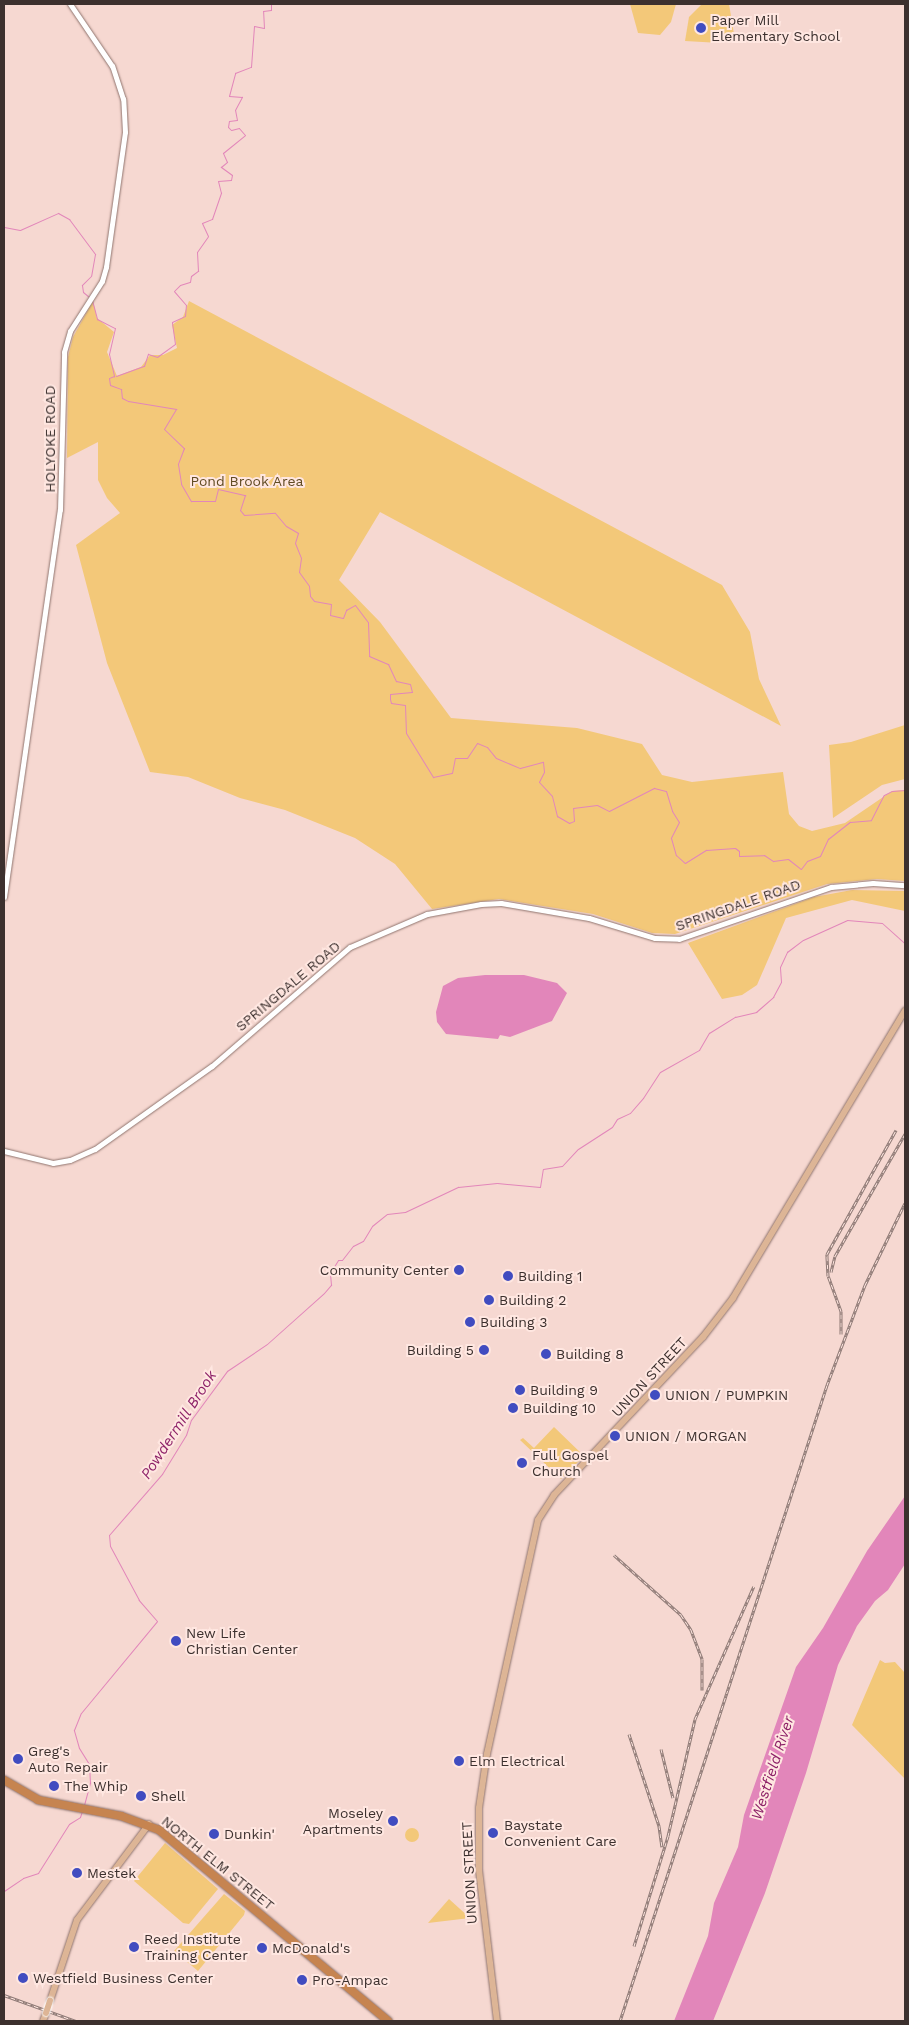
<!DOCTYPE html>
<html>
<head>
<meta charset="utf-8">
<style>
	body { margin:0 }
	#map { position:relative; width:909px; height:2025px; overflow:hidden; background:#f6d8d1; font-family:"Work Sans",sans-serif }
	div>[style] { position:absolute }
	.green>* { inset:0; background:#f3c879 }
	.round { border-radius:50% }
	.water>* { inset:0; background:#e286ba }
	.stream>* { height:1px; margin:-0.5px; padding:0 0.5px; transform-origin:0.5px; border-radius:0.5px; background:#e286ba }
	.roads { filter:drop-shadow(0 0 1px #90756f) drop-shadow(0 0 1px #90756f) }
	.minor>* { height:5px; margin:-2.5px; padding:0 2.5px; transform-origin:2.5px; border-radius:2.5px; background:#fff }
	.major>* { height:6px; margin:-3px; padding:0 3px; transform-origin:3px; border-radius:3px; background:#ddb596 }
	.highway>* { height:8px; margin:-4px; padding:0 4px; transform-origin:4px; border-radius:4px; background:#c68450 }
	.rail>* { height:3px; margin-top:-1.5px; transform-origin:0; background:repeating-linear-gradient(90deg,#ffe7e1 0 4px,#8d7975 0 8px); box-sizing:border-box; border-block:1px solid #8d7975 }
	.bridges { filter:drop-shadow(0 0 1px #fff) drop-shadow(0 0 1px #fff) }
	.major-bridge>* { height:6px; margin:-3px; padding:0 3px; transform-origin:3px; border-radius:3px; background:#ddb596 }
	.dots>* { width:14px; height:14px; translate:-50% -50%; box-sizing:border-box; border:2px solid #ffe7e1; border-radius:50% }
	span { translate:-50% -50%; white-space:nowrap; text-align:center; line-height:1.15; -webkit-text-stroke:4px #ffe7e1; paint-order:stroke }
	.poi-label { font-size:14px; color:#3c302e }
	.left { translate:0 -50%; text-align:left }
	.right { translate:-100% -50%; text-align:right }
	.street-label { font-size:14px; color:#3c302e }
	.park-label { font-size:14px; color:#614b23 }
	.water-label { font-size:15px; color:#8e2369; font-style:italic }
	.frame { position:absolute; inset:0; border:5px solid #3c302e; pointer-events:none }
</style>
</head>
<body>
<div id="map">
	<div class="green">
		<div style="clip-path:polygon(630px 4px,676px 4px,671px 22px,660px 35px,638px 33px)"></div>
		<div style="clip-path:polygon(702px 4px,729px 4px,734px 34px,720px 43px,685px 41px,689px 17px)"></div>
		<div style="clip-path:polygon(93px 301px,97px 318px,114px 332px,107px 352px,117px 376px,141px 367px,150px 355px,163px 355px,177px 348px,172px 325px,183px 317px,189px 301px,722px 585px,750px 632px,759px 679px,781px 726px,380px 512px,339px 580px,380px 622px,451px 718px,577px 728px,642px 744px,662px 775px,692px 782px,783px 772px,789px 814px,799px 826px,812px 831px,845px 823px,892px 791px,905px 790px,905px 881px,877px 879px,827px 884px,675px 934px,652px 933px,593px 914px,499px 899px,432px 909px,395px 864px,355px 838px,285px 810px,240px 798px,188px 777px,150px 772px,107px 663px,76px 545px,120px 513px,107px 498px,98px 480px,98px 442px,67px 458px,68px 357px,73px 337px)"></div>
		<div style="clip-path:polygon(905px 725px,905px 779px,882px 785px,833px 818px,829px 745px,851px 742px)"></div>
		<div style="clip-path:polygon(852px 890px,905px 891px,905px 911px,852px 900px,786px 918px,757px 985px,742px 995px,722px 999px,688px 943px,814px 897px)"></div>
		<div style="clip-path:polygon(554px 1427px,584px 1456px,561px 1479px,520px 1440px,523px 1438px,534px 1448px)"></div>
		<div style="clip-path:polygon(880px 1660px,885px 1663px,895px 1662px,905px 1673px,905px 1779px,852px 1725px)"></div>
		<div class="round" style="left:405px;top:1828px;width:14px;height:14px"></div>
		<div style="clip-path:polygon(165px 1843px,218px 1889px,189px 1924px,183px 1923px,134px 1881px)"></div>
		<div style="clip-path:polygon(224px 1894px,245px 1911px,244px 1915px,198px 1971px,174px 1951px)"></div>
		<div style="clip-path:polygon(449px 1899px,470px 1918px,428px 1923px)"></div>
	</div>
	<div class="water">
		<div style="clip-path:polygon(485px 975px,524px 975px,557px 983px,567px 993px,552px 1021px,510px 1037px,500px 1035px,498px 1039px,446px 1034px,437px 1022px,436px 1012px,443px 986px,458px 978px)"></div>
		<div style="clip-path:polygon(905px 1496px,905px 1564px,888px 1590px,875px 1601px,857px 1626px,838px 1665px,806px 1773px,765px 1893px,713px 2021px,674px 2021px,708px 1936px,714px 1903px,738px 1847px,744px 1815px,796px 1667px,823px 1628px,867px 1551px)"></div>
	</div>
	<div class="stream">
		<div style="left:4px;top:227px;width:16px;rotate:11deg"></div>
		<div style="left:20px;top:230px;width:42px;rotate:-24.1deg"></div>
		<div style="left:58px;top:213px;width:13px;rotate:29deg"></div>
		<div style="left:69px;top:219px;width:44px;rotate:53.4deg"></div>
		<div style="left:95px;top:254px;width:22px;rotate:100deg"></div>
		<div style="left:91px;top:276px;width:13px;rotate:135deg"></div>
		<div style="left:82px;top:285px;width:7px;rotate:82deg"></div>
		<div style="left:83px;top:292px;width:8px;rotate:40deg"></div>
		<div style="left:92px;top:300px;width:20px;rotate:75deg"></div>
		<div style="left:97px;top:319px;width:20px;rotate:27deg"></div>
		<div style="left:115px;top:328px;width:27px;rotate:103deg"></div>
		<div style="left:109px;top:354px;width:23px;rotate:77deg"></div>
		<div style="left:114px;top:376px;width:5px;rotate:158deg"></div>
		<div style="left:109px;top:378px;width:7px;rotate:82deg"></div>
		<div style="left:110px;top:385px;width:12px;rotate:20deg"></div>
		<div style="left:121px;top:389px;width:9px;rotate:84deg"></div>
		<div style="left:122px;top:398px;width:7px;rotate:27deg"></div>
		<div style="left:128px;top:401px;width:49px;rotate:9.5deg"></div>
		<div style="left:176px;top:409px;width:23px;rotate:121deg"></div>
		<div style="left:164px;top:429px;width:28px;rotate:44deg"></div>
		<div style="left:184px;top:448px;width:17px;rotate:111deg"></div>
		<div style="left:178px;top:464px;width:20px;rotate:81deg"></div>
		<div style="left:181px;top:484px;width:20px;rotate:60deg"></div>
		<div style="left:191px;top:501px;width:24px"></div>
		<div style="left:215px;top:501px;width:12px;rotate:-76deg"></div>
		<div style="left:218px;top:489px;width:28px;rotate:13deg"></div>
		<div style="left:245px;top:495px;width:16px;rotate:108deg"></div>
		<div style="left:240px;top:510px;width:6px;rotate:51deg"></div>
		<div style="left:244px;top:515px;width:31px;rotate:-4deg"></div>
		<div style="left:275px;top:513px;width:17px;rotate:50deg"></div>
		<div style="left:286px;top:526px;width:14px;rotate:30deg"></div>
		<div style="left:298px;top:533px;width:10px;rotate:107deg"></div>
		<div style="left:295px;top:543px;width:16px;rotate:68deg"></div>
		<div style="left:301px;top:558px;width:14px;rotate:98deg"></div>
		<div style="left:299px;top:572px;width:17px;rotate:54deg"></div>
		<div style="left:309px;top:586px;width:10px;rotate:84deg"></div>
		<div style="left:310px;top:596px;width:6px;rotate:51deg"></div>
		<div style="left:314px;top:601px;width:17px;rotate:10deg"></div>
		<div style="left:331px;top:604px;width:11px;rotate:95deg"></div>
		<div style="left:330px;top:615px;width:13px;rotate:13deg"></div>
		<div style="left:343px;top:618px;width:9px;rotate:-69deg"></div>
		<div style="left:346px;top:610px;width:10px;rotate:-29deg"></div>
		<div style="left:355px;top:605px;width:21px;rotate:53deg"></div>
		<div style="left:368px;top:622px;width:34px;rotate:88deg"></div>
		<div style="left:369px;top:656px;width:21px;rotate:23deg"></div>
		<div style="left:388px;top:664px;width:19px;rotate:65deg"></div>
		<div style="left:396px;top:681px;width:14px;rotate:12deg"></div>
		<div style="left:410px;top:684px;width:8px;rotate:76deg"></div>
		<div style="left:412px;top:692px;width:22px;rotate:175deg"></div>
		<div style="left:390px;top:694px;width:5px;rotate:90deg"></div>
		<div style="left:390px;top:699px;width:4px;rotate:76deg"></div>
		<div style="left:391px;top:703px;width:14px;rotate:8deg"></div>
		<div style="left:405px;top:705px;width:28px;rotate:88deg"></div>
		<div style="left:406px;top:733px;width:52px;rotate:58.5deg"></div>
		<div style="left:433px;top:777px;width:19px;rotate:-12deg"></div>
		<div style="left:452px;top:773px;width:15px;rotate:-79deg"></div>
		<div style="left:455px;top:758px;width:12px"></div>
		<div style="left:467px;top:758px;width:18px;rotate:-56deg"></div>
		<div style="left:477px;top:743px;width:11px;rotate:22deg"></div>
		<div style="left:487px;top:747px;width:14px;rotate:51deg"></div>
		<div style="left:496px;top:758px;width:26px;rotate:23deg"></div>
		<div style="left:520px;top:768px;width:24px;rotate:-15deg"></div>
		<div style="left:543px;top:762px;width:10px;rotate:84deg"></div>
		<div style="left:544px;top:772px;width:11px;rotate:117deg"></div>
		<div style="left:539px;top:782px;width:19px;rotate:47deg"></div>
		<div style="left:552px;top:796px;width:21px;rotate:76deg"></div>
		<div style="left:557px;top:816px;width:14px;rotate:30deg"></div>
		<div style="left:569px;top:823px;width:5px;rotate:-22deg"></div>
		<div style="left:574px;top:821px;width:13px;rotate:-94deg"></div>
		<div style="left:573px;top:808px;width:24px;rotate:-7deg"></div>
		<div style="left:597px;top:805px;width:13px;rotate:27deg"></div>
		<div style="left:609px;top:811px;width:51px;rotate:-27.1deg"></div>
		<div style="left:654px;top:788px;width:12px;rotate:14deg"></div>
		<div style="left:666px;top:791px;width:21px;rotate:73deg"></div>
		<div style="left:672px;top:811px;width:13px;rotate:58deg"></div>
		<div style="left:679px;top:822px;width:18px;rotate:117deg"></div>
		<div style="left:671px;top:838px;width:18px;rotate:74deg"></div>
		<div style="left:676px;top:855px;width:12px;rotate:42deg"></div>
		<div style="left:685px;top:863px;width:25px;rotate:-32deg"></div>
		<div style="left:706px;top:850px;width:29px;rotate:-4deg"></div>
		<div style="left:735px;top:848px;width:5px;rotate:37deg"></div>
		<div style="left:739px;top:851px;width:5px;rotate:90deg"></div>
		<div style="left:739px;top:856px;width:25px;rotate:-2deg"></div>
		<div style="left:764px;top:855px;width:11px;rotate:34deg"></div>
		<div style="left:773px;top:861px;width:15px;rotate:-8deg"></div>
		<div style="left:788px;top:859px;width:16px;rotate:38deg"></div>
		<div style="left:801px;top:869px;width:10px;rotate:-53deg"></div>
		<div style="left:807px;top:861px;width:14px;rotate:-21deg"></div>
		<div style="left:820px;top:856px;width:19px;rotate:-65deg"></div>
		<div style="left:828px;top:839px;width:28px;rotate:-38deg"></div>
		<div style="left:850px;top:822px;width:21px;rotate:-5deg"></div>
		<div style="left:871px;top:820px;width:28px;rotate:-63deg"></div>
		<div style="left:884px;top:795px;width:9px;rotate:-27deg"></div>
		<div style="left:892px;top:791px;width:13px;rotate:-4deg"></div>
		<div style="left:116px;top:376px;width:30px;rotate:-20deg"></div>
		<div style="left:144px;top:366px;width:13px;rotate:-72deg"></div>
		<div style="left:148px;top:354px;width:9px;rotate:18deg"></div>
		<div style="left:157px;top:357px;width:22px;rotate:-36deg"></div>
		<div style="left:175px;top:344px;width:22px;rotate:-98deg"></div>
		<div style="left:172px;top:322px;width:14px;rotate:-25deg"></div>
		<div style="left:185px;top:316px;width:11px;rotate:-85deg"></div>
		<div style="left:186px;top:305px;width:18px;rotate:-131deg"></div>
		<div style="left:174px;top:291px;width:8px;rotate:-45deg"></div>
		<div style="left:180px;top:285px;width:10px;rotate:-17deg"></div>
		<div style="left:190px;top:282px;width:6px;rotate:-81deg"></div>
		<div style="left:191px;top:276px;width:9px;rotate:-36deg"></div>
		<div style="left:198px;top:271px;width:19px;rotate:-93deg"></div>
		<div style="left:197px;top:252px;width:19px;rotate:-55deg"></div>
		<div style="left:208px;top:236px;width:14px;rotate:-115deg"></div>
		<div style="left:202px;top:223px;width:11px;rotate:-22deg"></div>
		<div style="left:212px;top:219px;width:28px;rotate:-71deg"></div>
		<div style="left:221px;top:193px;width:12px;rotate:-104deg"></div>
		<div style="left:218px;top:181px;width:13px;rotate:-4deg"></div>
		<div style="left:231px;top:180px;width:5px;rotate:-79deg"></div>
		<div style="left:232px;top:175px;width:14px;rotate:-144deg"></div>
		<div style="left:221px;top:167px;width:8px;rotate:-40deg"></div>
		<div style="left:227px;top:162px;width:10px;rotate:-114deg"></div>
		<div style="left:223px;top:153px;width:28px;rotate:-39deg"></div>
		<div style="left:245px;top:135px;width:9px;rotate:-131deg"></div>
		<div style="left:239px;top:128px;width:8px;rotate:166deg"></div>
		<div style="left:231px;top:130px;width:4px;rotate:-135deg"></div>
		<div style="left:228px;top:127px;width:6px;rotate:-81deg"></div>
		<div style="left:229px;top:121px;width:8px;rotate:-7deg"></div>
		<div style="left:237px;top:120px;width:10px;rotate:-101deg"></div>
		<div style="left:235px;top:110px;width:15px;rotate:-62deg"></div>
		<div style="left:242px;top:97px;width:13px;rotate:-176deg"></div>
		<div style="left:229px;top:96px;width:24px;rotate:-75deg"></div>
		<div style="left:235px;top:73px;width:17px;rotate:-21deg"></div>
		<div style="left:251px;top:67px;width:41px;rotate:-85.8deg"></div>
		<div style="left:254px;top:26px;width:10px;rotate:11deg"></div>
		<div style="left:264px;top:28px;width:17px;rotate:-93deg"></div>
		<div style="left:263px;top:11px;width:8px;rotate:-7deg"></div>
		<div style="left:271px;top:10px;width:6px;rotate:-90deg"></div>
		<div style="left:84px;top:1805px;width:23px;rotate:-75deg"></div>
		<div style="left:90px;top:1783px;width:19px;rotate:-93deg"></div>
		<div style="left:89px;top:1764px;width:19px;rotate:-122deg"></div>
		<div style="left:79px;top:1748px;width:19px;rotate:-106deg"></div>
		<div style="left:74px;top:1730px;width:18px;rotate:-68deg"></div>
		<div style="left:81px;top:1713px;width:119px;rotate:-50.4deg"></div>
		<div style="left:157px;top:1621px;width:28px;rotate:-131deg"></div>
		<div style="left:139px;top:1600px;width:61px;rotate:-118.2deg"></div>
		<div style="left:110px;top:1546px;width:11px;rotate:-95deg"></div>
		<div style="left:109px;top:1535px;width:81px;rotate:-49deg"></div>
		<div style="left:162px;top:1474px;width:46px;rotate:-58.4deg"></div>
		<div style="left:186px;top:1435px;width:16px;rotate:-72deg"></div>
		<div style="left:191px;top:1420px;width:61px;rotate:-53.7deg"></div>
		<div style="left:227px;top:1371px;width:48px;rotate:-34deg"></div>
		<div style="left:267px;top:1344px;width:76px;rotate:-41.8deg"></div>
		<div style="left:324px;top:1293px;width:11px;rotate:-49deg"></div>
		<div style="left:331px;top:1285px;width:12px;rotate:-95deg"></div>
		<div style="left:330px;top:1273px;width:15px;rotate:-58deg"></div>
		<div style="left:338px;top:1260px;width:4px"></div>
		<div style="left:342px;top:1260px;width:18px;rotate:-52deg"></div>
		<div style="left:353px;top:1246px;width:11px;rotate:-27deg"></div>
		<div style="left:363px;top:1241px;width:17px;rotate:-59deg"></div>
		<div style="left:372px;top:1226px;width:19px;rotate:-39deg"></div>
		<div style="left:387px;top:1214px;width:18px;rotate:-6deg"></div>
		<div style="left:405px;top:1212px;width:59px;rotate:-25.3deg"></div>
		<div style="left:458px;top:1187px;width:39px;rotate:-6deg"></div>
		<div style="left:497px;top:1183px;width:43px;rotate:5.3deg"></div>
		<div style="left:540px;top:1187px;width:18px;rotate:-81deg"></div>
		<div style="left:543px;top:1169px;width:19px;rotate:-9deg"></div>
		<div style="left:562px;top:1166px;width:23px;rotate:-47deg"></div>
		<div style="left:578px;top:1149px;width:40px;rotate:-32.9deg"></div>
		<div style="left:612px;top:1127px;width:9px;rotate:-58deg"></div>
		<div style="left:617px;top:1119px;width:14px;rotate:-25deg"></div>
		<div style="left:630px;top:1113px;width:20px;rotate:-49deg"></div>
		<div style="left:643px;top:1098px;width:31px;rotate:-57deg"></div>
		<div style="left:660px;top:1072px;width:45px;rotate:-29.4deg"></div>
		<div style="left:699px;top:1050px;width:20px;rotate:-60deg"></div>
		<div style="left:709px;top:1033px;width:31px;rotate:-32deg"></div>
		<div style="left:735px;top:1017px;width:22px;rotate:-13deg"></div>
		<div style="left:756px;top:1012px;width:23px;rotate:-41deg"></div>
		<div style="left:773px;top:997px;width:17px;rotate:-62deg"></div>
		<div style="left:781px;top:982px;width:15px;rotate:-94deg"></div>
		<div style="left:780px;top:967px;width:17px;rotate:-65deg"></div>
		<div style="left:787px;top:952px;width:20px;rotate:-37deg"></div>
		<div style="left:803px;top:940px;width:48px;rotate:-24.4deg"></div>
		<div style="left:847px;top:920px;width:35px;rotate:5deg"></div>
		<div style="left:882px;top:923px;width:31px;rotate:42deg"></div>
		<div style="left:4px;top:1891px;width:23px;rotate:-34deg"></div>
		<div style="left:23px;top:1878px;width:16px;rotate:-18deg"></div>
		<div style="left:38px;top:1873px;width:58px;rotate:-57.7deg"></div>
		<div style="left:69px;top:1824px;width:13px;rotate:-32deg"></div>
		<div style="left:80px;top:1817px;width:6px;rotate:-72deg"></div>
	</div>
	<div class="roads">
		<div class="minor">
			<div style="left:4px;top:897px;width:391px;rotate:-81.8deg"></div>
			<div style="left:60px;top:510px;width:158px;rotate:-88.5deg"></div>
			<div style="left:64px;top:352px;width:22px;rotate:-74deg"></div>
			<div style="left:70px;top:331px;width:59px;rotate:-57.4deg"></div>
			<div style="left:102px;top:281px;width:15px;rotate:-74deg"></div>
			<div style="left:106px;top:267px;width:136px;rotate:-82deg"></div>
			<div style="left:125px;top:132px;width:33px;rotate:-93deg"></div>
			<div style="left:123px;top:99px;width:35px;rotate:-108deg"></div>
			<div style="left:112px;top:66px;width:75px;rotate:-124.1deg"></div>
			<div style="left:4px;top:1151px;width:50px;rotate:13.8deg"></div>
			<div style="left:53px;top:1163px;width:17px;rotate:-10deg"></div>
			<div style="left:70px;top:1160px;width:27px;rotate:-24deg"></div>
			<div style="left:95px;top:1149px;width:143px;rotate:-35.4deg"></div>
			<div style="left:212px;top:1066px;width:182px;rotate:-40.8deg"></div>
			<div style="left:350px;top:947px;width:84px;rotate:-23.2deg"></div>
			<div style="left:427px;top:914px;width:55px;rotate:-10.5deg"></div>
			<div style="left:481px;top:904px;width:20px;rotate:-3deg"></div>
			<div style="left:501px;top:903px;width:89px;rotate:9.7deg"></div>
			<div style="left:589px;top:918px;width:69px;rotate:16.9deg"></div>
			<div style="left:655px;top:938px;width:24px;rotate:2deg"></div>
			<div style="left:679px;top:939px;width:161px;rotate:-18.9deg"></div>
			<div style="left:831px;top:887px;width:42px;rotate:-5.4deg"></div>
			<div style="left:873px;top:883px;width:32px;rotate:4deg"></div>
		</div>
		<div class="major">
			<div style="left:50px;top:2001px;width:85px;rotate:-71.6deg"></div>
			<div style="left:77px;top:1920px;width:120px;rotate:-53.1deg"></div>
			<div style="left:43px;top:2021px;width:9px;rotate:-69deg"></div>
			<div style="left:497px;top:2021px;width:153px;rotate:-96.8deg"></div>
			<div style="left:479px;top:1869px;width:61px;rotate:-90deg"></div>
			<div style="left:479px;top:1808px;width:55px;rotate:-81.6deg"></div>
			<div style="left:487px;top:1754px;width:239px;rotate:-77.7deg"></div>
			<div style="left:538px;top:1520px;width:30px;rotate:-57deg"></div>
			<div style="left:554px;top:1495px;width:217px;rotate:-46.7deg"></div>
			<div style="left:703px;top:1337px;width:49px;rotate:-52.4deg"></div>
			<div style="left:733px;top:1298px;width:335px;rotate:-59.1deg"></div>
		</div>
		<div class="highway">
			<div style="left:4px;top:1780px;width:39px;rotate:30deg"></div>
			<div style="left:38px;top:1800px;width:85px;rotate:10.9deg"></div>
			<div style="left:121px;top:1816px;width:40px;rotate:20.2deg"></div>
			<div style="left:159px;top:1830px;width:298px;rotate:39.8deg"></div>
		</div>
	</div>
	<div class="rail">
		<div style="left:831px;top:1272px;width:16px;rotate:-76deg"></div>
		<div style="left:835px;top:1256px;width:141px;rotate:-60.2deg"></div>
		<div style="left:841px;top:1334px;width:23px;rotate:-90deg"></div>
		<div style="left:841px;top:1311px;width:37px;rotate:-110deg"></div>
		<div style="left:828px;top:1276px;width:22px;rotate:-93deg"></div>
		<div style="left:827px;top:1254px;width:142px;rotate:-60.9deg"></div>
		<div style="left:614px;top:1555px;width:90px;rotate:41.8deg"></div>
		<div style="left:681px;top:1615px;width:18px;rotate:56deg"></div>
		<div style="left:691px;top:1630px;width:31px;rotate:69deg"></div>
		<div style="left:702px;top:1659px;width:31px;rotate:90deg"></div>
		<div style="left:629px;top:1734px;width:97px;rotate:71.9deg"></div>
		<div style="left:659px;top:1826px;width:21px;rotate:82deg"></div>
		<div style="left:661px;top:1749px;width:50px;rotate:76.2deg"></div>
		<div style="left:634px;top:1946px;width:115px;rotate:-72.8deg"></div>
		<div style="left:668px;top:1836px;width:120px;rotate:-77deg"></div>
		<div style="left:695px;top:1719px;width:145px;rotate:-66.1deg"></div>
		<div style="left:4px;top:1995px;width:77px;rotate:19.9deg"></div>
		<div style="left:620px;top:2021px;width:669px;rotate:-71.97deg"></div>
		<div style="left:827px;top:1385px;width:107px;rotate:-69.2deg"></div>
		<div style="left:865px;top:1285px;width:91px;rotate:-64deg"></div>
	</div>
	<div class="bridges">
		<div class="major-bridge">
			<div style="left:46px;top:2013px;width:13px;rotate:-72deg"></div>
		</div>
	</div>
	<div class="dots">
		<div style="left:701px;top:28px;background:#414cc0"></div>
		<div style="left:459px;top:1270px;background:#414cc0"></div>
		<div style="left:508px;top:1276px;background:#414cc0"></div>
		<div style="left:489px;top:1300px;background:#414cc0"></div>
		<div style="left:470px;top:1322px;background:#414cc0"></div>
		<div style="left:484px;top:1350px;background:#414cc0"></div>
		<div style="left:546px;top:1354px;background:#414cc0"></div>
		<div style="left:520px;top:1390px;background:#414cc0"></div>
		<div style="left:655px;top:1395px;background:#414cc0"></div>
		<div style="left:513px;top:1408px;background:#414cc0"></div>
		<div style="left:615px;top:1436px;background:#414cc0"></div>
		<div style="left:522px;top:1463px;background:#414cc0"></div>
		<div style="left:176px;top:1641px;background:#414cc0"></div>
		<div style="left:18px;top:1759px;background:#414cc0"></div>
		<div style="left:459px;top:1761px;background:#414cc0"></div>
		<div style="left:54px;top:1786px;background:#414cc0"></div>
		<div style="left:141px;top:1796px;background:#414cc0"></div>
		<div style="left:393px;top:1821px;background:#414cc0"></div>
		<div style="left:493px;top:1833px;background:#414cc0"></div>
		<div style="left:214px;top:1834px;background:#414cc0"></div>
		<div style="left:77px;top:1873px;background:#414cc0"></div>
		<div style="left:134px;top:1947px;background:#414cc0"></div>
		<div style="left:262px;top:1948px;background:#414cc0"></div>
		<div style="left:23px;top:1978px;background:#414cc0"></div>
		<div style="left:302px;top:1980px;background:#414cc0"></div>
	</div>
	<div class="poi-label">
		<span class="left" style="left:711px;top:28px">Paper Mill<br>Elementary School</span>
		<span class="right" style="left:449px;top:1270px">Community Center</span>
		<span class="left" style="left:518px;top:1276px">Building 1</span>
		<span class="left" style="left:499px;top:1300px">Building 2</span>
		<span class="left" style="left:480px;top:1322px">Building 3</span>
		<span class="right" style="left:474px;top:1350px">Building 5</span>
		<span class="left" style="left:556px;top:1354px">Building 8</span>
		<span class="left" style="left:530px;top:1390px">Building 9</span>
		<span class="left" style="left:665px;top:1395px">UNION / PUMPKIN</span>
		<span class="left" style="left:523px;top:1408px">Building 10</span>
		<span class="left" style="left:625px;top:1436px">UNION / MORGAN</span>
		<span class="left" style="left:532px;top:1463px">Full Gospel<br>Church</span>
		<span class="left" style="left:186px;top:1641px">New Life<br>Christian Center</span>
		<span class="left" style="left:28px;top:1759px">Greg's<br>Auto Repair</span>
		<span class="left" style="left:469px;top:1761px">Elm Electrical</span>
		<span class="left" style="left:64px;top:1786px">The Whip</span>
		<span class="left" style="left:151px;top:1796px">Shell</span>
		<span class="right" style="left:383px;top:1821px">Moseley<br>Apartments</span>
		<span class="left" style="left:504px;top:1833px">Baystate<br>Convenient Care</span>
		<span class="left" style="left:224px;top:1834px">Dunkin'</span>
		<span class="left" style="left:87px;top:1873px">Mestek</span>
		<span class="left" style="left:144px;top:1947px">Reed Institute<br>Training Center</span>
		<span class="left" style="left:272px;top:1948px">McDonald's</span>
		<span class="left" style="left:33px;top:1978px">Westfield Business Center</span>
		<span class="left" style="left:312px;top:1980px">Pro-Ampac</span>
	</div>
	<div class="street-label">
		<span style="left:50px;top:439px;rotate:-90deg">HOLYOKE ROAD</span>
		<span style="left:738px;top:905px;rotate:-19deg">SPRINGDALE ROAD</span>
		<span style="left:288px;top:986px;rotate:-40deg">SPRINGDALE ROAD</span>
		<span style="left:649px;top:1377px;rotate:-47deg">UNION STREET</span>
		<span style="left:218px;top:1863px;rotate:39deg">NORTH ELM STREET</span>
		<span style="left:469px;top:1873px;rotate:-93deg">UNION STREET</span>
	</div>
	<div class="park-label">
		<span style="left:247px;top:481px">Pond Brook Area</span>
	</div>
	<div class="water-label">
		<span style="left:179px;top:1425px;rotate:-57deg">Powdermill Brook</span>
		<span style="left:773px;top:1768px;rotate:-72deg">Westfield River</span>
	</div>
	<div class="frame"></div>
</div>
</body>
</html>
